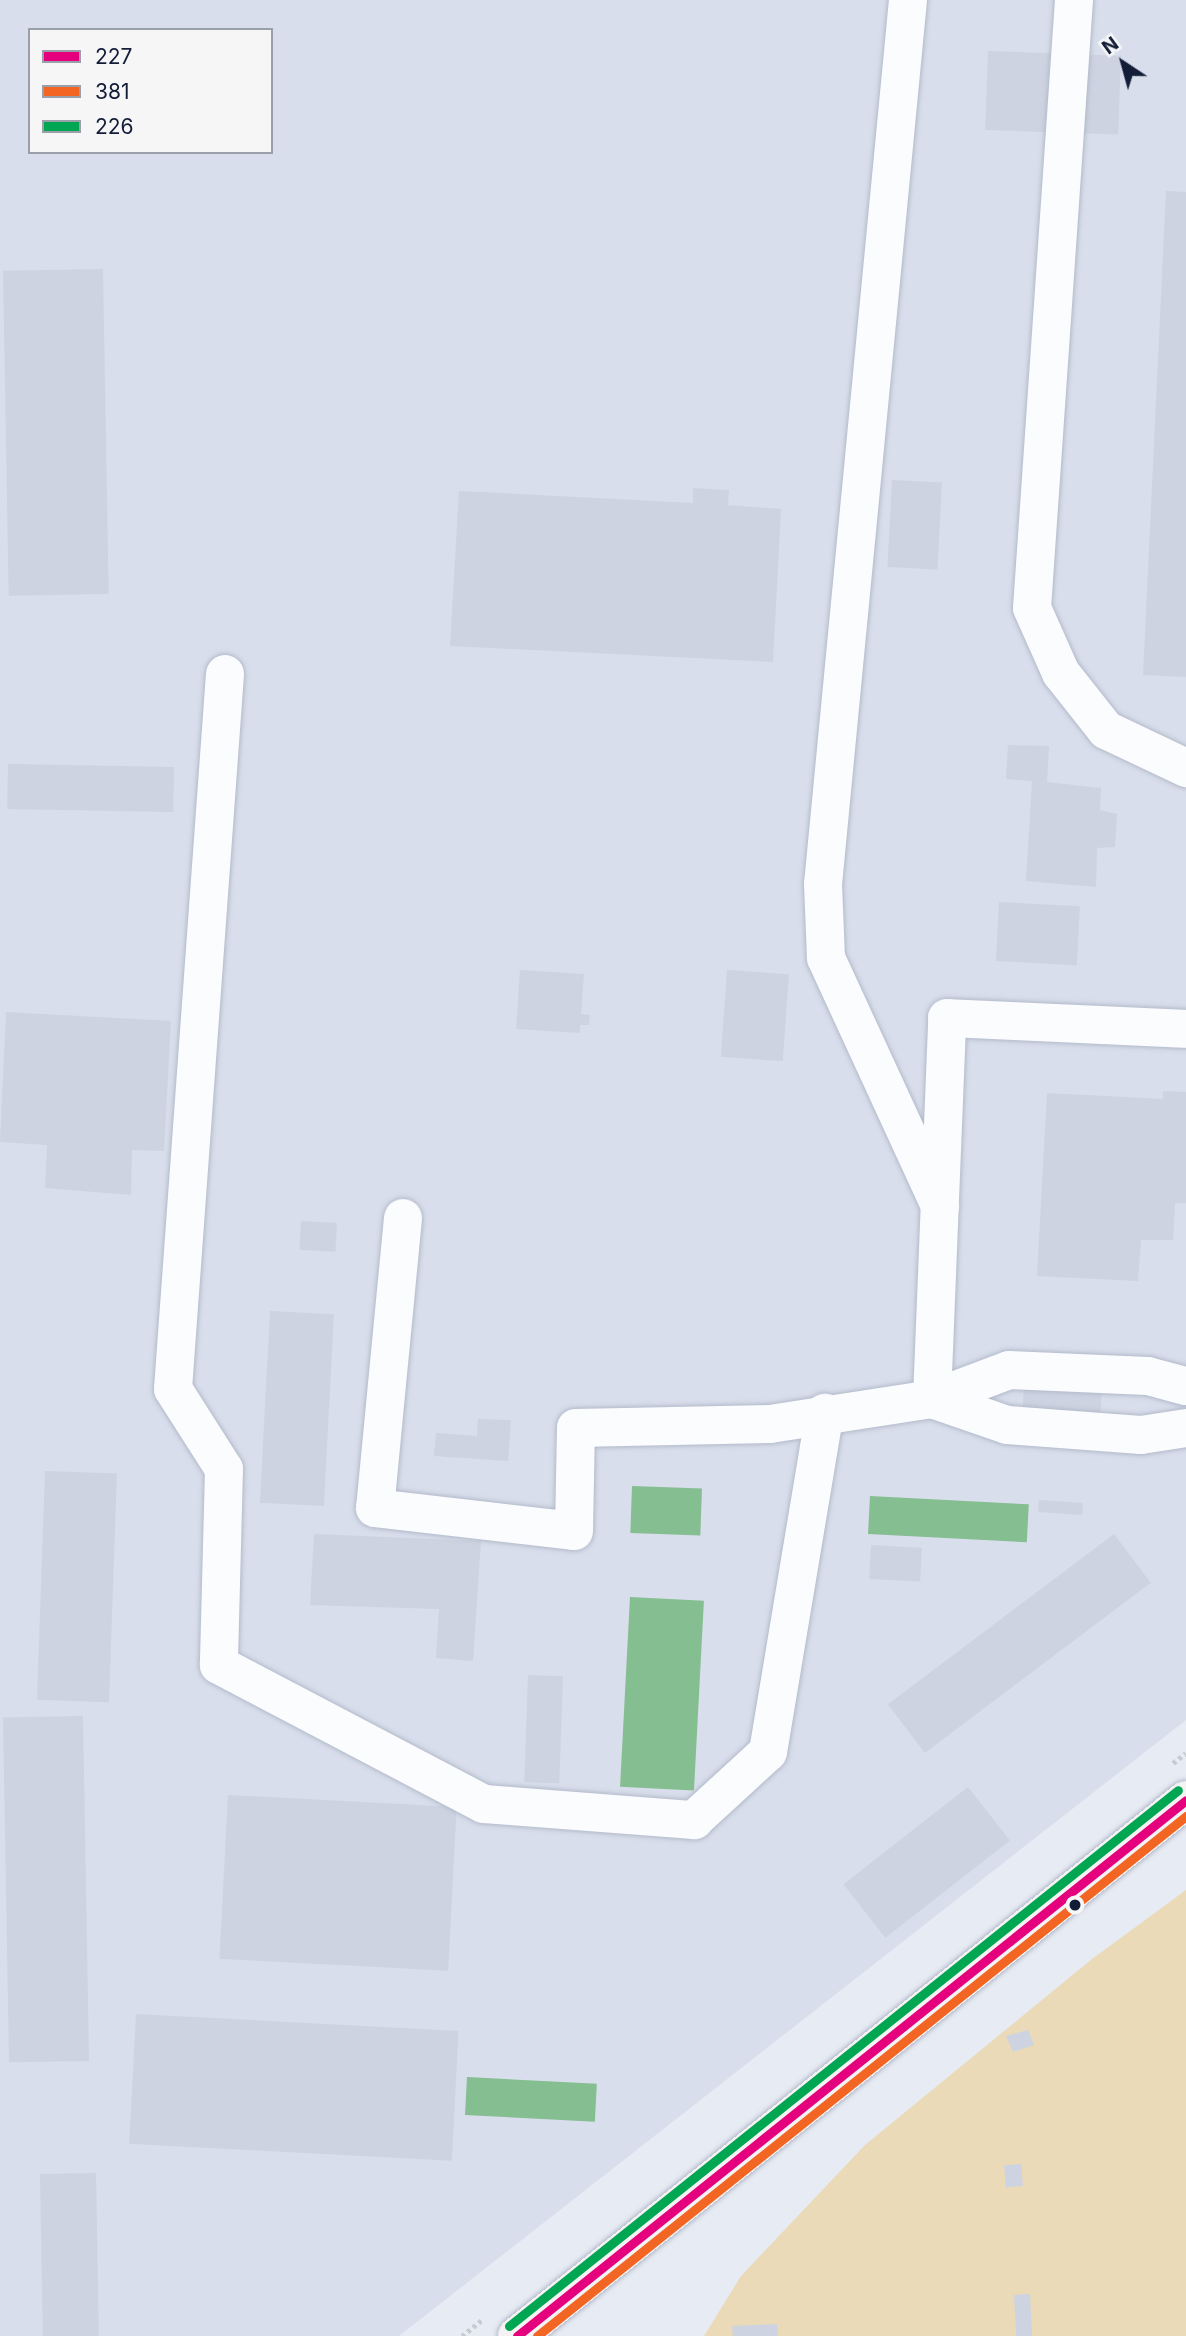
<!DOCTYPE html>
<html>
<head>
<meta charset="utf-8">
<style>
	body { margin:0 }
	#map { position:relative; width:1186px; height:2336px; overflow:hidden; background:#e7ebf3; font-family:Inter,sans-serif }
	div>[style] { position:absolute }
	.built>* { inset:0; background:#d8deeb }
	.green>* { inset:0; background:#eadab7 }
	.water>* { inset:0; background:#85be90; transform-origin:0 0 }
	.building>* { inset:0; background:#cdd3e1; transform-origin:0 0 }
	.path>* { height:4.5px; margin-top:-2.25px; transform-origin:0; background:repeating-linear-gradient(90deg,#c7cad0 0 3.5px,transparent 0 7px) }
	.roads { filter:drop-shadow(0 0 2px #b3bacb) drop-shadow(0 0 2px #b3bacb) }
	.minor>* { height:38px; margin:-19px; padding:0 19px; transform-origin:19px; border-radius:19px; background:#fbfcfd }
	.major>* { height:38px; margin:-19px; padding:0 19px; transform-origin:19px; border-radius:19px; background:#f5f2f3 }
	.bus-1>* { height:9px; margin:-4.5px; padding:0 4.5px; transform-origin:4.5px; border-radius:4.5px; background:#e5007d }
	.bus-2>* { height:9px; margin:-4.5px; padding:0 4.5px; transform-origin:4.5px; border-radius:4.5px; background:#f26522 }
	.bus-3>* { height:9px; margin:-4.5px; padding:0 4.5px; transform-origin:4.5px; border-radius:4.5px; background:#00a651 }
	.dots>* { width:19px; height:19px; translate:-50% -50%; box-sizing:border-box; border:4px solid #f6f6f6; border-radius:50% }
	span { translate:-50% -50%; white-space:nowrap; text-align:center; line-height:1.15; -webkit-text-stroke:5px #f6f6f6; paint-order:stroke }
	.legend { position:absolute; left:28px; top:28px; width:245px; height:126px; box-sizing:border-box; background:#f6f6f6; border:2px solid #9b9faa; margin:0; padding:9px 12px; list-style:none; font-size:21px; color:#131d38 }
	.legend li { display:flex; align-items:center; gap:14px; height:35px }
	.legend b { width:35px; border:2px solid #9b9faa }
	.north { position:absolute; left:1088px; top:28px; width:70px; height:70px; -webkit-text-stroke:5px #f6f6f6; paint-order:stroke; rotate:324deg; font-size:19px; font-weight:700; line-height:28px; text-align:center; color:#131d38 }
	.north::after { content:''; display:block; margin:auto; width:24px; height:32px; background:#131d38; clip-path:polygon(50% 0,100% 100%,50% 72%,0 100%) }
</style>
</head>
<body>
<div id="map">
	<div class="built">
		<div style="clip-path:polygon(evenodd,0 0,1186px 0,1186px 1720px,399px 2336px,0 2336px,0 0,30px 30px,271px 30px,271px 152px,30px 152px,30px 30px)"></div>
	</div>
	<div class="green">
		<div style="clip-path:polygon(1186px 1890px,1186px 2336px,704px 2336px,741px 2276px,865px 2145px,1092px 1959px)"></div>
	</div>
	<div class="water">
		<div style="left:632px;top:1486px;width:70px;height:47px;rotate:2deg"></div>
		<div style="left:870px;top:1496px;width:159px;height:38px;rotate:3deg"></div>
		<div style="left:630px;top:1597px;width:74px;height:190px;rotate:3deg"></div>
		<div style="left:467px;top:2077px;width:130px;height:38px;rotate:3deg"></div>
	</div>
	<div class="building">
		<div style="left:988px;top:51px;width:133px;height:79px;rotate:2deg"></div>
		<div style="clip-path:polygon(1166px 191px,1186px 192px,1186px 677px,1143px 675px)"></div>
		<div style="left:103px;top:269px;width:325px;height:100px;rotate:89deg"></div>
		<div style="left:892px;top:480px;width:50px;height:87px;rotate:3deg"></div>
		<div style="clip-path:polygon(693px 488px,729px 490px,728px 505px,781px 509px,773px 662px,450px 646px,459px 491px,693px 503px)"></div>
		<div style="clip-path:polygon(1008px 745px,1049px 746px,1047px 782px,1101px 788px,1100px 810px,1117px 814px,1115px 847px,1097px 848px,1096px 887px,1026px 881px,1032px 781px,1006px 779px)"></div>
		<div style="left:174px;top:767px;width:45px;height:166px;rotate:91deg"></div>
		<div style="left:999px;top:902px;width:81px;height:59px;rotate:3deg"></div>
		<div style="clip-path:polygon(520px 970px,584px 974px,581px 1014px,590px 1015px,589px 1025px,580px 1025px,580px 1033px,516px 1029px)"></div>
		<div style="left:727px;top:970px;width:62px;height:87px;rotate:4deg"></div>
		<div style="clip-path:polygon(6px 1012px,171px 1021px,164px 1151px,132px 1150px,131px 1195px,45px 1188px,47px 1145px,0 1142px)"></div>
		<div style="clip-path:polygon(1163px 1091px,1186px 1092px,1186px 1203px,1175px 1203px,1173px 1240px,1141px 1240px,1138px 1281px,1037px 1276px,1047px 1093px,1163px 1099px)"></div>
		<div style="left:301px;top:1221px;width:36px;height:29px;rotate:3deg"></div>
		<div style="left:270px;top:1311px;width:64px;height:192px;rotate:3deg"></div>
		<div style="left:1024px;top:1383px;width:78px;height:29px;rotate:3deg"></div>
		<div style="clip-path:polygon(478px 1419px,511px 1420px,508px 1461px,434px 1456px,436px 1433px,477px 1436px)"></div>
		<div style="left:45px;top:1471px;width:72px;height:229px;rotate:2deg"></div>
		<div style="left:1039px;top:1500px;width:44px;height:12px;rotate:4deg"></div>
		<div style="clip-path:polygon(314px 1534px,481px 1541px,473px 1661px,436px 1658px,439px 1609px,310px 1605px)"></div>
		<div style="left:1114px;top:1534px;width:61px;height:283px;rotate:53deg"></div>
		<div style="left:871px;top:1545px;width:51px;height:34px;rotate:3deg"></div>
		<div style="left:528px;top:1675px;width:35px;height:107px;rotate:2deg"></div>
		<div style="left:83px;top:1716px;width:345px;height:80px;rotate:89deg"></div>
		<div style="left:968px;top:1787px;width:68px;height:158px;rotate:52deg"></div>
		<div style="left:228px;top:1795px;width:229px;height:164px;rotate:3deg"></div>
		<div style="left:136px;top:2014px;width:323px;height:130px;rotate:3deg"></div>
		<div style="clip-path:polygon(1028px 2030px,1034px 2045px,1013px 2052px,1006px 2036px)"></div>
		<div style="left:1021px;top:2164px;width:22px;height:17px;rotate:85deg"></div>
		<div style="left:96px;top:2173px;width:163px;height:56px;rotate:89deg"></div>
		<div style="left:1030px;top:2294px;width:42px;height:16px;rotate:87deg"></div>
		<div style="clip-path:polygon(777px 2324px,778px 2336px,733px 2336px,732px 2326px)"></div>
	</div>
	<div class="path">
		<div style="left:1173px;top:1763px;width:16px;rotate:-38deg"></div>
		<div style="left:462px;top:2336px;width:26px;rotate:-39deg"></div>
	</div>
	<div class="roads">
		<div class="minor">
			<div style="left:908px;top:0;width:888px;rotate:95.49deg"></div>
			<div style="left:823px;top:884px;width:74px;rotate:87.7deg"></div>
			<div style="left:826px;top:958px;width:273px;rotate:65.3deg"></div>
			<div style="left:1074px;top:0;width:609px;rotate:93.95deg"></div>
			<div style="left:1032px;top:608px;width:71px;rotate:66deg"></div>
			<div style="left:1061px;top:673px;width:73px;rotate:51.7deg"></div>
			<div style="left:1106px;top:730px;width:89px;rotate:25.4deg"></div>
			<div style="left:225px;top:674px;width:717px;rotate:94.16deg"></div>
			<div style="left:173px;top:1389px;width:95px;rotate:57.5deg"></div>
			<div style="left:224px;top:1469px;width:196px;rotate:91.5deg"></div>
			<div style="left:219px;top:1665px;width:299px;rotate:27.7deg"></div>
			<div style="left:484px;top:1804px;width:211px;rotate:4.4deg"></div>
			<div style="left:694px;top:1820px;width:100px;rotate:-42.6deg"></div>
			<div style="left:768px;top:1752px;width:344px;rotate:-80.5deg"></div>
			<div style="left:403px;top:1218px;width:291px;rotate:95.5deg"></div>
			<div style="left:375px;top:1508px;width:200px;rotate:6.6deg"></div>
			<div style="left:574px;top:1531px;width:103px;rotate:-88.9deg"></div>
			<div style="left:576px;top:1428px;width:194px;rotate:-1.2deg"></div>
			<div style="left:770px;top:1424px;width:164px;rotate:-8.8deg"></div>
			<div style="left:932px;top:1399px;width:82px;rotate:-20.6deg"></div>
			<div style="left:1009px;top:1370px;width:139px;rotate:2.5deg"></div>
			<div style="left:1148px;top:1376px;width:39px;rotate:15deg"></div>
			<div style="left:932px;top:1399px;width:381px;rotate:-87.7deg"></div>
			<div style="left:947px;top:1018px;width:239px;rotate:2.6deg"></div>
			<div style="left:932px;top:1399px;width:79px;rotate:19.1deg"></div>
			<div style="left:1007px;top:1425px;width:134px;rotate:4.3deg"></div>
			<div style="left:1141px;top:1435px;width:46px;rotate:-8.8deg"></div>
		</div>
		<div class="major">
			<div style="left:517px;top:2336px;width:857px;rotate:-38.7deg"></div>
		</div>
	</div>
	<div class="bus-1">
		<div style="left:517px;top:2336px;width:857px;rotate:-38.7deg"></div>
	</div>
	<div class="bus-2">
		<div style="left:537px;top:2336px;width:832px;rotate:-38.7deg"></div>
	</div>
	<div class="bus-3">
		<div style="left:509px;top:2326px;width:857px;rotate:-38.7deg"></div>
	</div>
	<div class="dots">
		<div style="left:1075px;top:1905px;background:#131d38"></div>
	</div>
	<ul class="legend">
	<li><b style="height:9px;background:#e5007d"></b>227</li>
	<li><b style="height:9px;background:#f26522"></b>381</li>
	<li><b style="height:9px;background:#00a651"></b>226</li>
	</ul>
	<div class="north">N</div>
</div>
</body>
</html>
